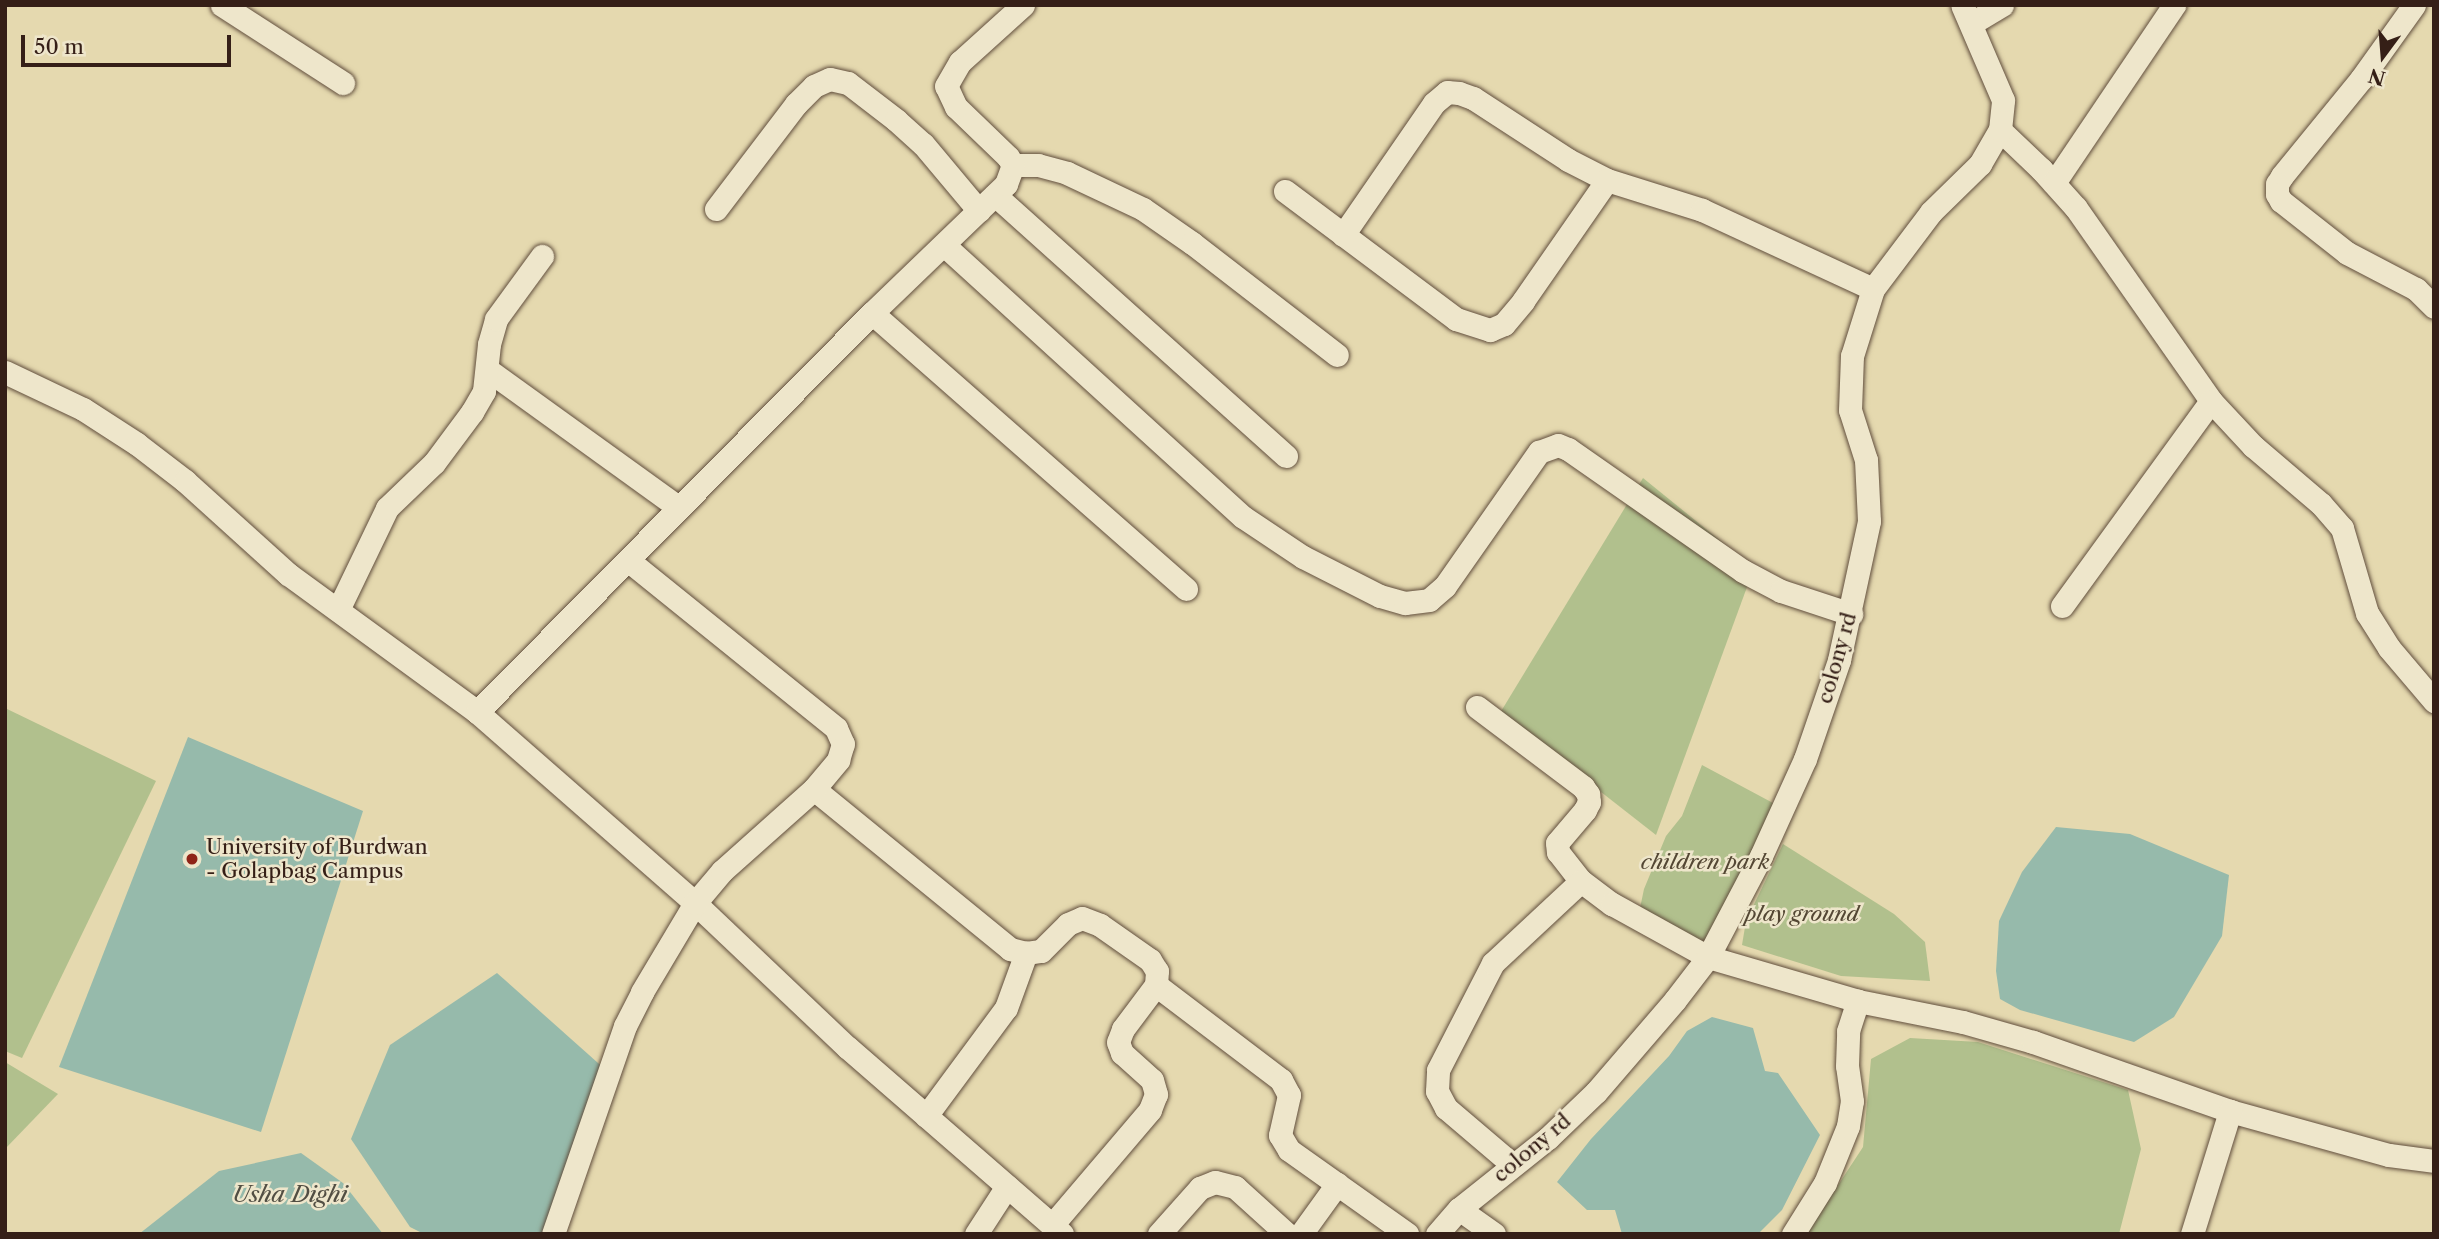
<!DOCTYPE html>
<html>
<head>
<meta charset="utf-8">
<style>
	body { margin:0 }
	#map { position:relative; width:2439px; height:1239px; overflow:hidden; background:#e5d9af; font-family:"Libre Caslon Text",serif }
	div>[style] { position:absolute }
	.green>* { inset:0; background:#b1c08d }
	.water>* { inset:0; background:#96baab }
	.roads { filter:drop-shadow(0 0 2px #614e3d) drop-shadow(0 0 2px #614e3d) }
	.street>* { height:23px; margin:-11.5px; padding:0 11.5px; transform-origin:11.5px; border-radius:11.5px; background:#eee6cb }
	.dots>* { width:19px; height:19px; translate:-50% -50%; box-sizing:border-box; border:4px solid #eee6cb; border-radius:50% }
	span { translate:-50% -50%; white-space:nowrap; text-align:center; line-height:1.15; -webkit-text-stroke:5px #eee6cb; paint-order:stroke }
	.street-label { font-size:21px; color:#351f17 }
	.poi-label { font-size:21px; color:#351f17 }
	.left { translate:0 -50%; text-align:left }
	.park-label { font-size:21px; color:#544734; font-style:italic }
	.water-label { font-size:23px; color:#524e43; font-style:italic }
	.frame { position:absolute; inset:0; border:7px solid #351f17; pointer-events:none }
	.north { position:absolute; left:2348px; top:21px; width:70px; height:70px; -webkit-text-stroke:5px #eee6cb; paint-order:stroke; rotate:196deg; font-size:19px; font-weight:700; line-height:28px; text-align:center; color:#351f17 }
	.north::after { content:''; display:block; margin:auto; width:24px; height:32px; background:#351f17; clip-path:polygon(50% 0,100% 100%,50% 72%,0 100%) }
	.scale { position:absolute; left:21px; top:35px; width:210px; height:32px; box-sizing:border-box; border:4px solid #351f17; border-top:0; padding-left:9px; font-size:21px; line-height:24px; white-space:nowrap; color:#351f17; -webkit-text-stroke:5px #eee6cb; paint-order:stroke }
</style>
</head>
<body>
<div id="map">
	<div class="green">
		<div style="clip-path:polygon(1643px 478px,1754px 568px,1656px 835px,1500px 713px)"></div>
		<div style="clip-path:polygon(5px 708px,156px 781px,22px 1058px,5px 1051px)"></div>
		<div style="clip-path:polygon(1702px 765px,1773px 803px,1766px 844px,1707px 950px,1639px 913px,1644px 889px,1666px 836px,1682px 816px)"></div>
		<div style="clip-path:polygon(1783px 844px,1894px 914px,1925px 942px,1930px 981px,1841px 976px,1742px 945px,1746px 921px)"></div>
		<div style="clip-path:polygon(1910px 1038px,1978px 1042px,2128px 1090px,2141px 1149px,2119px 1234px,1806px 1234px,1863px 1147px,1871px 1059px)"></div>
		<div style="clip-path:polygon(5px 1062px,58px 1094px,5px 1149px)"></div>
	</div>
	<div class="water">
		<div style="clip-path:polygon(188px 737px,363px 811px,261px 1132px,59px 1067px)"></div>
		<div style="clip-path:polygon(2056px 827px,2130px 834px,2229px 875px,2222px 936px,2174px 1017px,2134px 1042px,2020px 1010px,2000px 999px,1996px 971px,1999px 921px,2022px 872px)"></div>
		<div style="clip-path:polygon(497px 973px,607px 1071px,546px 1234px,424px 1234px,410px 1227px,351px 1139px,390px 1045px)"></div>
		<div style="clip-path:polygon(1712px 1017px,1753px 1028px,1765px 1071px,1778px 1073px,1820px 1135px,1782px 1210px,1758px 1234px,1622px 1234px,1615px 1210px,1587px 1210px,1557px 1182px,1591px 1139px,1669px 1056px,1687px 1031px)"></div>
		<div style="clip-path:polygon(301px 1153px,343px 1183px,383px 1234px,139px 1234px,219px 1171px)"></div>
	</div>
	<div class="roads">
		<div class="street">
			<div style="left:222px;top:5px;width:144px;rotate:32.8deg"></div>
			<div style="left:2414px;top:5px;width:91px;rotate:125.6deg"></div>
			<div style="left:2361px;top:79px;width:125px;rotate:129.2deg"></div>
			<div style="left:2282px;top:176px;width:9px;rotate:122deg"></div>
			<div style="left:2277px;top:184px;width:10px;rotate:90deg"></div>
			<div style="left:2277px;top:194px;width:8px;rotate:60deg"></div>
			<div style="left:2281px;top:201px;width:84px;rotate:38.2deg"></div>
			<div style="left:2347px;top:253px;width:78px;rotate:27.6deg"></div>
			<div style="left:2416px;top:289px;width:25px;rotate:45deg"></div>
			<div style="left:1972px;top:23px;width:35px;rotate:-31deg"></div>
			<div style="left:2000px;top:130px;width:57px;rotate:43.6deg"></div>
			<div style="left:2041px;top:169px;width:52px;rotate:48.1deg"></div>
			<div style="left:2076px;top:208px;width:236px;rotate:55deg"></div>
			<div style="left:2211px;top:401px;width:62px;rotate:47deg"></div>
			<div style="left:2253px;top:446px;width:89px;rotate:40.5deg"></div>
			<div style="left:2321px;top:504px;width:32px;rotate:49deg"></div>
			<div style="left:2342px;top:528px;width:89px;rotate:73.6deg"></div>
			<div style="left:2367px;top:613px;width:41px;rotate:57.8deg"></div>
			<div style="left:2389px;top:648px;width:70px;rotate:49.7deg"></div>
			<div style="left:1013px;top:165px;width:25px"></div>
			<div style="left:1038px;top:165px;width:30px;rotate:15deg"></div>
			<div style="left:1067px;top:173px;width:84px;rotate:25.3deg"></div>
			<div style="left:1143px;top:209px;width:60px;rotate:34.8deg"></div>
			<div style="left:1192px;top:243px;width:183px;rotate:37.7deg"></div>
			<div style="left:2054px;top:183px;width:215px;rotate:-56deg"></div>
			<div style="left:1285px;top:191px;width:214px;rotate:36.8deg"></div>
			<div style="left:1456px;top:319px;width:36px;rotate:18deg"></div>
			<div style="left:1490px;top:330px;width:15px;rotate:-23deg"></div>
			<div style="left:1504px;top:324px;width:30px;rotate:-50deg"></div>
			<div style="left:1523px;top:301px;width:147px;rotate:-55.2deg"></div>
			<div style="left:995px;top:195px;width:391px;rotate:41.9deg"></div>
			<div style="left:716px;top:209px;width:132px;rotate:-52.7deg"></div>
			<div style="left:796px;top:104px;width:25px;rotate:-45deg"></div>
			<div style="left:814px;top:86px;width:17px;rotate:-24deg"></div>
			<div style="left:830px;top:79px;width:18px;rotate:13deg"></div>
			<div style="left:848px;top:83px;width:61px;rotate:37.6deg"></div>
			<div style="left:896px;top:120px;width:36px;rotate:42deg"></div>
			<div style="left:923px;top:144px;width:87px;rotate:50.1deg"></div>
			<div style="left:1343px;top:235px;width:160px;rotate:-55.4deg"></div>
			<div style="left:1434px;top:103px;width:17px;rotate:-40deg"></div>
			<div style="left:1447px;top:92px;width:12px;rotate:5deg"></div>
			<div style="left:1459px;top:93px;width:15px;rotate:20deg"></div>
			<div style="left:1473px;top:98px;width:113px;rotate:33.1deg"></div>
			<div style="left:1568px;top:160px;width:44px;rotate:27.1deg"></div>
			<div style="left:1607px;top:180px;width:100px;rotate:17.5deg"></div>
			<div style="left:1702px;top:210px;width:188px;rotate:24.8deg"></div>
			<div style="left:944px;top:245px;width:404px;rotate:42.3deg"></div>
			<div style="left:1243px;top:517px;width:72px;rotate:33.7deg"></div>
			<div style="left:1303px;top:557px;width:86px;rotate:26.9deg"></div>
			<div style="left:1380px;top:596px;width:26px;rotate:16deg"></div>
			<div style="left:1405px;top:603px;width:24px;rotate:-7deg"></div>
			<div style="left:1429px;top:600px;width:21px;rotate:-41deg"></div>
			<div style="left:1445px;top:586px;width:164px;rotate:-55deg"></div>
			<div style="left:1539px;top:452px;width:20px;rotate:-20deg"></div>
			<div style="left:1558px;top:445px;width:11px;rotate:22deg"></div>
			<div style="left:1568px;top:449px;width:213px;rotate:34.9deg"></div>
			<div style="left:1743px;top:571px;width:43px;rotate:27.8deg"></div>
			<div style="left:1781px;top:591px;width:74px;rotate:18.2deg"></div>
			<div style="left:872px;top:313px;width:418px;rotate:41.3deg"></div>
			<div style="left:488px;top:370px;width:234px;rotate:35.8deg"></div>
			<div style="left:5px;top:372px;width:86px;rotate:25.4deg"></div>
			<div style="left:83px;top:409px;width:64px;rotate:32.9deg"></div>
			<div style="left:137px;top:444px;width:61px;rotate:37.6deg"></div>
			<div style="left:185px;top:481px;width:139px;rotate:42.1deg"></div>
			<div style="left:288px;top:574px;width:234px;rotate:36.1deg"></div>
			<div style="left:477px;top:712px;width:290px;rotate:41.2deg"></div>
			<div style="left:695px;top:903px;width:209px;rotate:43.5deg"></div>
			<div style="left:847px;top:1047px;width:285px;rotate:41deg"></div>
			<div style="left:2062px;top:606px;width:253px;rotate:-54deg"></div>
			<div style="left:338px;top:610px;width:113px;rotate:-64.3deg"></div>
			<div style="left:387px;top:508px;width:65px;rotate:-43.8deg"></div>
			<div style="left:434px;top:463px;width:64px;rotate:-53.3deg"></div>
			<div style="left:472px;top:412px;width:24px;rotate:-60deg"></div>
			<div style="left:484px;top:391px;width:47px;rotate:-83.9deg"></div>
			<div style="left:489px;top:344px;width:26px;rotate:-74deg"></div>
			<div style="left:496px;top:319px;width:78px;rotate:-53.9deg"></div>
			<div style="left:1477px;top:707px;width:133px;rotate:37deg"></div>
			<div style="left:1583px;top:787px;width:9px;rotate:54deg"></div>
			<div style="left:1588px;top:794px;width:8px;rotate:83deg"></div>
			<div style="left:1589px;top:802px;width:9px;rotate:117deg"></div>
			<div style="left:1585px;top:810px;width:43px;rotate:130.3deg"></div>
			<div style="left:1557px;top:843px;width:9px;rotate:84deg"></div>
			<div style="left:1558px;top:852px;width:37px;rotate:52deg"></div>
			<div style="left:1581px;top:881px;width:39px;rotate:37deg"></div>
			<div style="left:1612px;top:904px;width:110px;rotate:28.9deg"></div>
			<div style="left:1708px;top:957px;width:156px;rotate:16.3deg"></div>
			<div style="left:1858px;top:1001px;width:107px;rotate:11.3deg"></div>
			<div style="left:1963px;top:1022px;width:73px;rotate:15.9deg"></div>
			<div style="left:2033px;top:1042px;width:209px;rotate:19.3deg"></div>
			<div style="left:2230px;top:1111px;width:165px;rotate:15.5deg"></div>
			<div style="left:2389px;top:1155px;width:45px;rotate:7.6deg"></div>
			<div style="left:477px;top:712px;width:561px;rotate:-45.29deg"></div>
			<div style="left:872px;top:313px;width:186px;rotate:-43.9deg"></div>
			<div style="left:1006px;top:184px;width:20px;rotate:-70deg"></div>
			<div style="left:1013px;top:165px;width:9px;rotate:-122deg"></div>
			<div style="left:1008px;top:157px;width:72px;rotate:-136.1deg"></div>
			<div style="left:956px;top:107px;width:23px;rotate:-115deg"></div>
			<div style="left:946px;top:86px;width:28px;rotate:-60deg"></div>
			<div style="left:960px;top:62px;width:85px;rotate:-42.1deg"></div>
			<div style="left:814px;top:789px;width:253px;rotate:39.2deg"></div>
			<div style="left:1010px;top:949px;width:16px;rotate:14deg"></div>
			<div style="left:1026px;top:953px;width:15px;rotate:-8deg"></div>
			<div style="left:1041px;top:951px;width:38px;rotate:-45deg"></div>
			<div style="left:1068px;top:924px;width:15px;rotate:-23deg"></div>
			<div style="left:1082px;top:918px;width:19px;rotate:21deg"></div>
			<div style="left:1100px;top:925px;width:61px;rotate:35deg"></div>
			<div style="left:1150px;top:960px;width:13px;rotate:58deg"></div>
			<div style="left:1157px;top:971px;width:14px;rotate:94deg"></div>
			<div style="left:1156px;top:985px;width:55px;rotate:126.9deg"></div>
			<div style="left:1123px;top:1029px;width:14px;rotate:111deg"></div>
			<div style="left:1118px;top:1042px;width:12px;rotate:70deg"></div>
			<div style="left:1122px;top:1053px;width:40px;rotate:42deg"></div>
			<div style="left:1152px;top:1080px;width:15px;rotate:74deg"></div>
			<div style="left:1156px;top:1094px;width:17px;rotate:111deg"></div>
			<div style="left:1150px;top:1110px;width:151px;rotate:130.4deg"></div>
			<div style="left:1156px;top:985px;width:157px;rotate:37.2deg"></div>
			<div style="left:1281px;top:1080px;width:17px;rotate:62deg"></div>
			<div style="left:1289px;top:1095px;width:41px;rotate:102.7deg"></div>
			<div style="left:1280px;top:1135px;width:17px;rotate:59deg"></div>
			<div style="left:1289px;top:1150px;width:145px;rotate:35.4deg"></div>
			<div style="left:926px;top:1116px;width:134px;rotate:-53.5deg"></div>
			<div style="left:1006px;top:1008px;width:59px;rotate:-70deg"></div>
			<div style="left:1513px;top:1165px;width:88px;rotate:-139.6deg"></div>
			<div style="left:1446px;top:1108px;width:19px;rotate:-118deg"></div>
			<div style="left:1437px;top:1091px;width:21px;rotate:-87deg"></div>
			<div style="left:1438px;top:1070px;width:120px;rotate:-62.8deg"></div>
			<div style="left:1493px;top:963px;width:120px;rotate:-43deg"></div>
			<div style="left:1459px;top:1209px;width:43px;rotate:35.5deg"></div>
			<div style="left:553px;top:1234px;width:220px;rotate:-70.9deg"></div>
			<div style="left:625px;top:1026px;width:38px;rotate:-63deg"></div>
			<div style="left:642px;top:992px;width:104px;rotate:-59.2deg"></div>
			<div style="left:695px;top:903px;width:42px;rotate:-49.8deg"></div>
			<div style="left:722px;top:871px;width:123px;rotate:-41.7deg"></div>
			<div style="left:814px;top:789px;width:38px;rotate:-50deg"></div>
			<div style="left:838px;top:760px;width:17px;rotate:-73deg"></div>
			<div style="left:843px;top:744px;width:17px;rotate:-114deg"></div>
			<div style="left:836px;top:728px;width:266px;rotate:-141.1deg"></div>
			<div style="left:976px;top:1234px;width:57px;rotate:-57.1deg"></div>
			<div style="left:1159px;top:1234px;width:62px;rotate:-48.3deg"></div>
			<div style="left:1200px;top:1188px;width:16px;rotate:-22deg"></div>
			<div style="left:1215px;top:1182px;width:21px;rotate:14deg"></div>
			<div style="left:1235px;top:1187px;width:70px;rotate:42.1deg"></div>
			<div style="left:1301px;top:1234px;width:62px;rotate:-54.2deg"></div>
			<div style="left:1437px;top:1234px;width:33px;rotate:-49deg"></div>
			<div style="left:1459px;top:1209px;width:114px;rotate:-38.6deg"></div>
			<div style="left:1548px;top:1138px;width:66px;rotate:-43.8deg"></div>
			<div style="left:1596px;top:1092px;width:121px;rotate:-49.3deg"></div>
			<div style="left:1675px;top:1000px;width:54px;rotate:-52.5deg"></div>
			<div style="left:1708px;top:957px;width:114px;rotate:-62.3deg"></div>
			<div style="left:1761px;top:856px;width:107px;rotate:-65.6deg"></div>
			<div style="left:1805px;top:759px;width:105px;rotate:-71deg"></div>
			<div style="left:1839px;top:660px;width:142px;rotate:-77.8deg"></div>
			<div style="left:1869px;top:521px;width:61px;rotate:-92.8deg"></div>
			<div style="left:1866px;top:460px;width:52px;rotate:-107.7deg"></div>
			<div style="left:1850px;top:410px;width:54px;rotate:-87.9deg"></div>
			<div style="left:1852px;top:356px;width:70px;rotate:-72.6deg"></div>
			<div style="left:1873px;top:289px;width:96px;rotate:-53deg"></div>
			<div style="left:1931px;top:212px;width:69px;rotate:-44.4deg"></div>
			<div style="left:1980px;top:164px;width:39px;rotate:-60deg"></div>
			<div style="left:2000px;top:130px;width:30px;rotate:-84deg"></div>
			<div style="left:2003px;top:100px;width:103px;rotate:-113.3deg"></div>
			<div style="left:1793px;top:1234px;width:60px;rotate:-57.9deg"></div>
			<div style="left:1825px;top:1183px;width:61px;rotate:-68deg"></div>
			<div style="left:1848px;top:1126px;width:25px;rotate:-81deg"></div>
			<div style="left:1852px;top:1101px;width:35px;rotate:-98deg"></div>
			<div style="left:1847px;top:1066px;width:35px;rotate:-88deg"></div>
			<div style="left:1848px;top:1031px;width:32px;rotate:-72deg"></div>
			<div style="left:2192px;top:1234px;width:129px;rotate:-72.8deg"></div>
		</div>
	</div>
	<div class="dots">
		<div style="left:192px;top:859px;background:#8f2418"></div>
	</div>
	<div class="street-label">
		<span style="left:1837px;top:658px;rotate:-74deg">colony rd</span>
		<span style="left:1532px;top:1148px;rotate:-40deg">colony rd</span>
	</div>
	<div class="poi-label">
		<span class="left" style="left:206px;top:859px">University of Burdwan<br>- Golapbag Campus</span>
	</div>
	<div class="park-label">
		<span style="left:1705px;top:862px">children park</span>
		<span style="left:1802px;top:914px">play ground</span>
	</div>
	<div class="water-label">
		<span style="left:290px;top:1194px">Usha Dighi</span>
	</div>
	<div class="frame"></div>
	<div class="north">N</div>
	<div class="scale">50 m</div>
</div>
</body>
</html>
